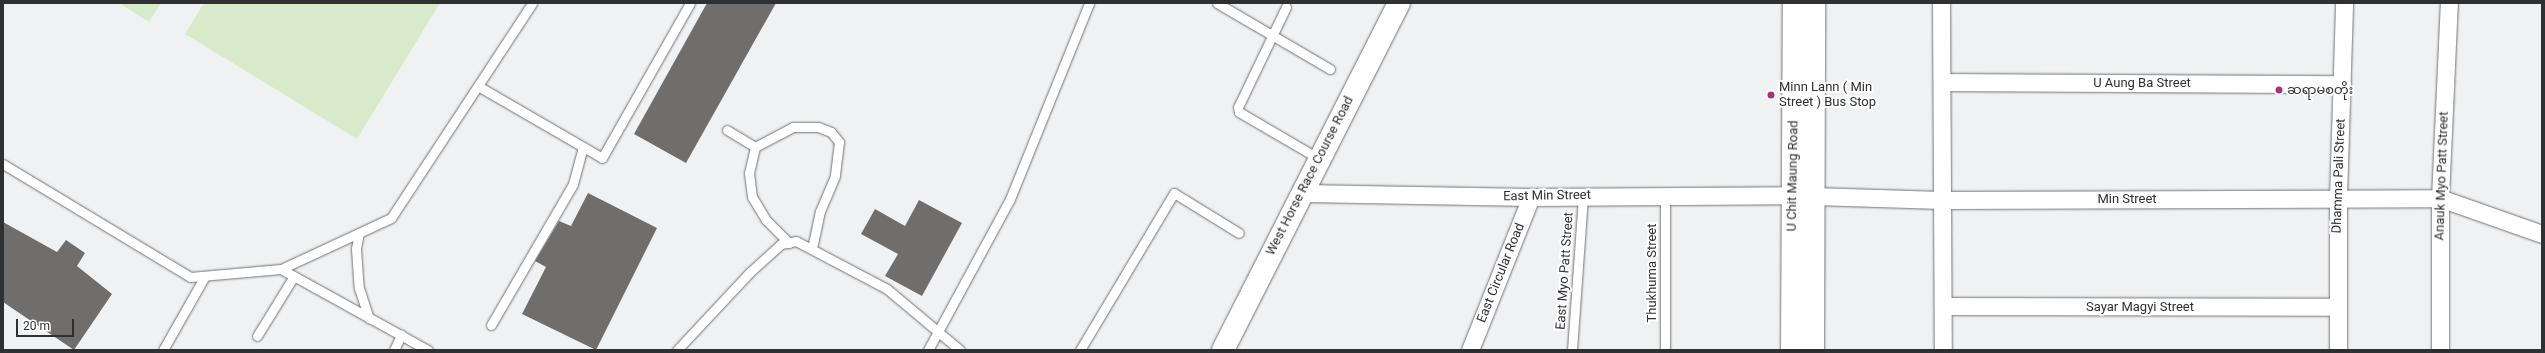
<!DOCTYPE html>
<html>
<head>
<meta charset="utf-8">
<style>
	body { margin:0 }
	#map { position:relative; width:2545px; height:353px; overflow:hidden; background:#f0f1f3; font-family:Roboto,"Noto Sans Myanmar",sans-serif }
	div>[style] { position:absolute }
	.green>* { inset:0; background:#d8eaca }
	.building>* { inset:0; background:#706d6d }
	.roads { filter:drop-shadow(0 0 1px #727274) drop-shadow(0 0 1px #727274) }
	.service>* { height:9px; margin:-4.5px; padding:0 4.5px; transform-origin:4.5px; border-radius:4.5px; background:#fff }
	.minor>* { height:17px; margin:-8.5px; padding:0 8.5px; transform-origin:8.5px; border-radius:8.5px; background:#fff }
	.tertiary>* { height:22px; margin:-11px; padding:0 11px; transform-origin:11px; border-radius:11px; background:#fff }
	.primary>* { height:22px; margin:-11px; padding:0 11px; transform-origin:11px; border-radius:11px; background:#fff }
	.dots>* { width:11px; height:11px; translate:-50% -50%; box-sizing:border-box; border:2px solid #fefeff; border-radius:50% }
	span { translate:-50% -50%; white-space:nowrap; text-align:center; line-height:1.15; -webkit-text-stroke:4px #fefeff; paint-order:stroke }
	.street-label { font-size:13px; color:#2f3031 }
	.poi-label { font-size:13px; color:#2f3031 }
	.left { translate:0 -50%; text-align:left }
	.frame { position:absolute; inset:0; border:4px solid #2f3031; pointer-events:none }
	.scale { position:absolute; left:16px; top:319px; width:58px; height:18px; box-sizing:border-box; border:2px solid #2f3031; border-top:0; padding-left:5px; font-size:12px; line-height:14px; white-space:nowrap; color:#2f3031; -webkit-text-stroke:3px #fefeff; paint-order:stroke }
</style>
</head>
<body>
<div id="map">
	<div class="green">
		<div style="clip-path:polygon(119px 3px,161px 3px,149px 22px)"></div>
		<div style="clip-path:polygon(204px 3px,440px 3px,357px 139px,185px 34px)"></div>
	</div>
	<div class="building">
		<div style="clip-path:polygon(707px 3px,776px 3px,686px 163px,634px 134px)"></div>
		<div style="clip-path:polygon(588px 193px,657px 228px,596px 350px,522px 314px,546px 267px,535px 261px,559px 221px,571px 226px)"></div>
		<div style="clip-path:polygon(919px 200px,962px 223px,922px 296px,885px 276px,898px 254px,861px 234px,875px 209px,905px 226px)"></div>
		<div style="clip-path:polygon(3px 222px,57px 252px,66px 240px,85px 253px,77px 266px,112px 294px,74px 350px,3px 302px)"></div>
	</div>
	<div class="roads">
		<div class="service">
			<div style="left:1217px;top:3px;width:131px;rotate:30.3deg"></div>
			<div style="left:1286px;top:7px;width:111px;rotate:115.6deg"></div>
			<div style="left:1238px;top:107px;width:5px;rotate:79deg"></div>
			<div style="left:1239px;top:112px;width:91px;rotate:30.2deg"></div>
			<div style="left:478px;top:86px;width:143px;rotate:30.1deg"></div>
			<div style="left:602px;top:158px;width:178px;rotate:-60.4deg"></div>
			<div style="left:727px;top:130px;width:33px;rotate:31deg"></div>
			<div style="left:3px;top:164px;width:218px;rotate:31.1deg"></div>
			<div style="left:190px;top:277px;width:91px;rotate:-5deg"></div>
			<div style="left:281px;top:269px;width:121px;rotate:-24.9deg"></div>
			<div style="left:391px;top:218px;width:257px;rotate:-56.7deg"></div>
			<div style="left:1665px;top:195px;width:155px;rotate:90deg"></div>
			<div style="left:359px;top:233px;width:16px;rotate:101deg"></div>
			<div style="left:356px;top:249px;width:39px;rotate:86deg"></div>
			<div style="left:359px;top:288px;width:32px;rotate:72deg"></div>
			<div style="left:789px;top:243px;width:33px;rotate:-135deg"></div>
			<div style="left:766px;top:220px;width:27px;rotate:-121deg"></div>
			<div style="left:752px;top:197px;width:24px;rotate:-97deg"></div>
			<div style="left:749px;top:173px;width:27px;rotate:-77deg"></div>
			<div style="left:755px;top:147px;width:43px;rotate:-27.8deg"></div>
			<div style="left:793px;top:127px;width:25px"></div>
			<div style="left:818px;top:127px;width:14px;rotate:21deg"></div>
			<div style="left:831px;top:132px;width:13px;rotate:51deg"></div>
			<div style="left:839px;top:142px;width:34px;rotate:97deg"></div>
			<div style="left:835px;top:176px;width:38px;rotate:113deg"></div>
			<div style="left:820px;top:211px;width:39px;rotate:102deg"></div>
			<div style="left:281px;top:269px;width:168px;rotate:28.9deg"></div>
			<div style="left:491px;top:325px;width:163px;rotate:-59.8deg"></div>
			<div style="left:573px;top:184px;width:38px;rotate:-75deg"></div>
			<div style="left:257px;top:336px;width:70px;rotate:-58.3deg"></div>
			<div style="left:163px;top:350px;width:85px;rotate:-60.4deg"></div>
			<div style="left:394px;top:350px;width:17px;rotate:-65deg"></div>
			<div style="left:677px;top:350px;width:107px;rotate:-46.9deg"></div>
			<div style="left:750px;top:272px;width:42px;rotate:-42.1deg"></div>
			<div style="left:781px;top:244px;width:15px;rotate:-11deg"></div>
			<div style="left:796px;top:241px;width:103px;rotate:27.8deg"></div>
			<div style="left:887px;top:289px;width:95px;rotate:39.9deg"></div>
			<div style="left:928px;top:350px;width:172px;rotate:-61.5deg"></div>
			<div style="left:1010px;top:199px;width:211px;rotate:-68deg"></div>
			<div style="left:1080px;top:350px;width:183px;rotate:-59.1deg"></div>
			<div style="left:1174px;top:193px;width:76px;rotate:31.6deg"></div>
			<div style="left:1572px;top:350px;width:155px;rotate:-85.9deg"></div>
		</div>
		<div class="minor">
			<div style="left:1941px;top:3px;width:347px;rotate:89.7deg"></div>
			<div style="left:1942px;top:82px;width:400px;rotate:0.3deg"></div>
			<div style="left:1302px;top:193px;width:229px;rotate:1deg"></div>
			<div style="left:1531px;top:197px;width:261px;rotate:-0.4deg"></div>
			<div style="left:1813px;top:196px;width:129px;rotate:1.8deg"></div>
			<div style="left:1942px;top:200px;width:498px;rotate:-0.2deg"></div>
			<div style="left:2440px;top:198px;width:108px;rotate:19.4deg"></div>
			<div style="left:1943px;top:306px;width:394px;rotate:0.1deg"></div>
			<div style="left:1470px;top:350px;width:165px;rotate:-68.3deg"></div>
			<div style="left:2338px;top:350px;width:153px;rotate:-90deg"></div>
			<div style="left:2338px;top:197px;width:194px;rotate:-88.2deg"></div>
			<div style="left:2440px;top:350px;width:152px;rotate:-90deg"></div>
			<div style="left:2440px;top:198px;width:195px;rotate:-87.4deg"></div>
		</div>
		<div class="tertiary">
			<div style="left:1223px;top:350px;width:389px;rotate:-63.1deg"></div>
		</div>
		<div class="primary">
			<div style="left:1792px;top:350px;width:347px;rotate:-89.7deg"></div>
			<div style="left:1813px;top:350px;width:347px;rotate:-89.8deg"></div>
		</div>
	</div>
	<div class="dots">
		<div style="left:2279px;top:90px;background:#ad2e7c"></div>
		<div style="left:1771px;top:95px;background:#ad2e7c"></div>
	</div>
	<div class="street-label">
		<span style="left:2142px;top:83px">U Aung Ba Street</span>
		<span style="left:1310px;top:176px;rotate:-63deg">West Horse Race Course Road</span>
		<span style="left:1793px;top:176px;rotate:-89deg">U Chit Maung Road</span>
		<span style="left:2339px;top:176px;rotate:-88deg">Dhamma Pali Street</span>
		<span style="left:2442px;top:176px;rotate:-88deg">Anauk Myo Patt Street</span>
		<span style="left:1547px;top:196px;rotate:-1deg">East Min Street</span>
		<span style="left:2127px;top:199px">Min Street</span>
		<span style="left:1565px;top:271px;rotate:-86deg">East Myo Patt Street</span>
		<span style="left:1501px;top:273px;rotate:-68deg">East Circular Road</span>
		<span style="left:1652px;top:273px;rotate:-90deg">Thukhuma Street</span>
		<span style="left:2140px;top:307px">Sayar Magyi Street</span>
	</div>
	<div class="poi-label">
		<span class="left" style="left:1779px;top:95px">Minn Lann ( Min<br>Street ) Bus Stop</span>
		<span class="left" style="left:2287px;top:90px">ဆရာမစတိုး</span>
	</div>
	<div class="frame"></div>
	<div class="scale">20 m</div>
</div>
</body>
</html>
